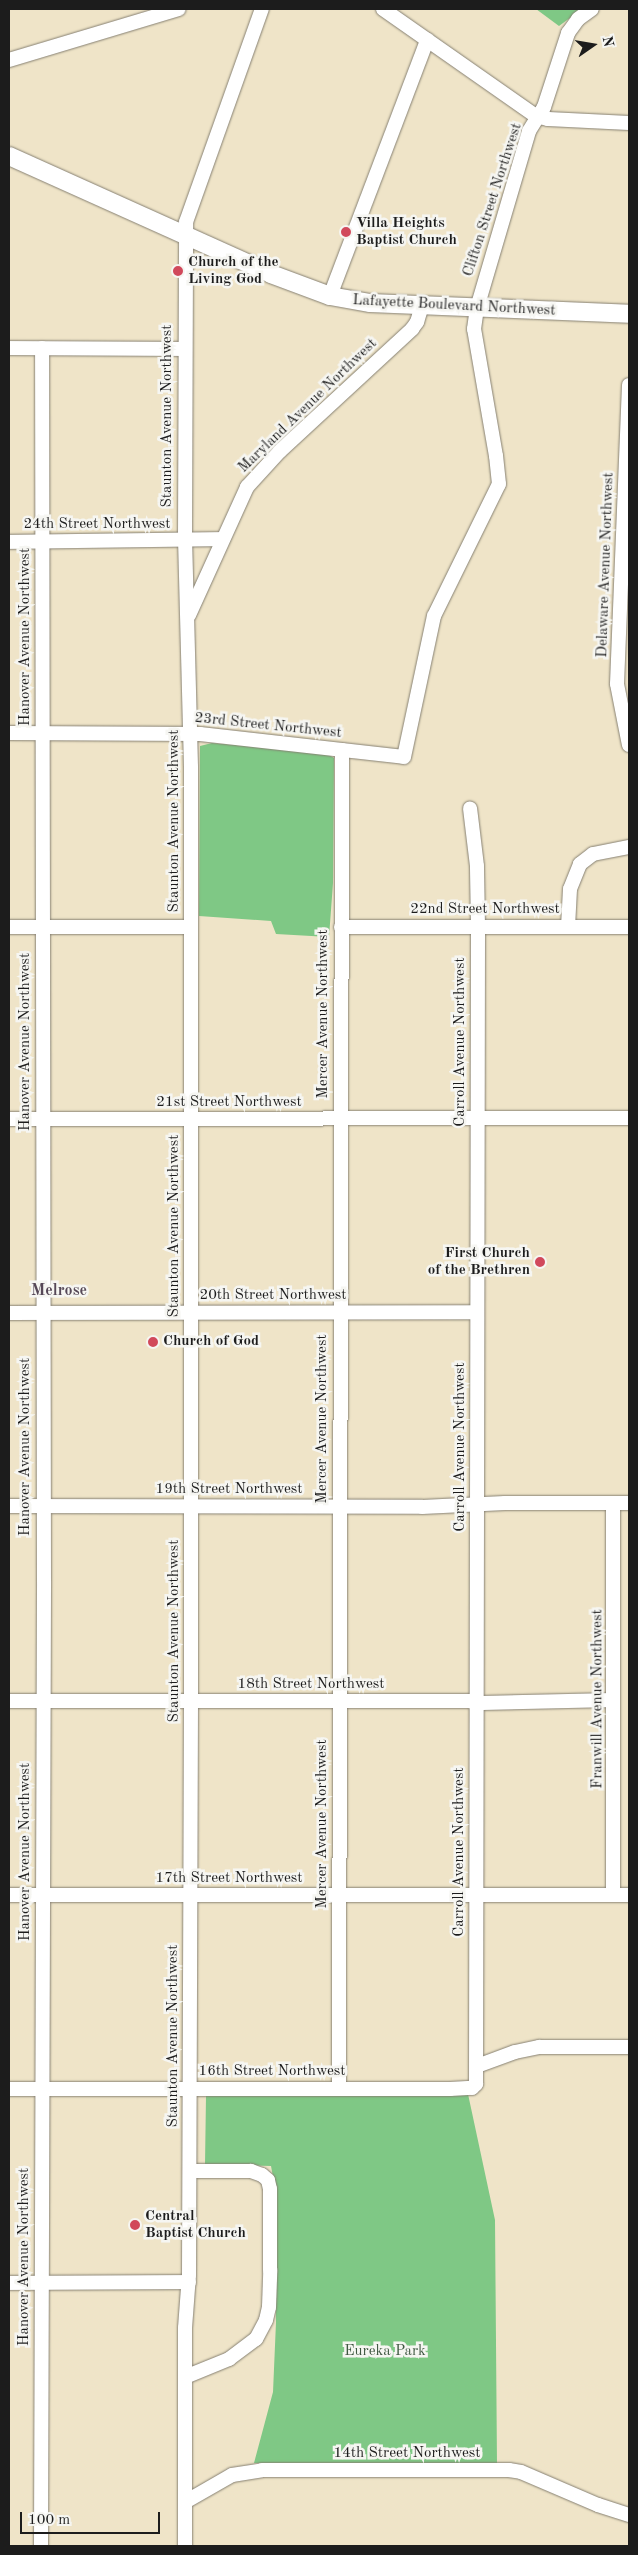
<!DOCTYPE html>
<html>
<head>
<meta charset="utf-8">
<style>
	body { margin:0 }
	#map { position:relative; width:638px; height:2555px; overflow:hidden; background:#efe4c8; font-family:"Old Standard TT",serif }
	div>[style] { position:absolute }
	.green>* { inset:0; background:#7fc885 }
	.roads { filter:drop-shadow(0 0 1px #868072) drop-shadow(0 0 1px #868072) }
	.minor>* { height:14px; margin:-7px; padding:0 7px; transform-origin:7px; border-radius:7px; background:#fff }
	.major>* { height:18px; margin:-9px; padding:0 9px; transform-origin:9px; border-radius:9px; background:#fff }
	.dots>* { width:14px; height:14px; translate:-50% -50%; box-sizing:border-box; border:2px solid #f6f6f2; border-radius:50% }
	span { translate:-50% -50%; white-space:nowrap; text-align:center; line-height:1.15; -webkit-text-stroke:5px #f6f6f2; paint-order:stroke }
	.street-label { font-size:15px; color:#1c1c1c }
	.poi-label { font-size:15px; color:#1c1c1c; font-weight:700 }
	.left { translate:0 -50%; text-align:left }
	.right { translate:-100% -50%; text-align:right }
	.park-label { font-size:15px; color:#3f5841 }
	.neighbourhood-label { font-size:16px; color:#564857; font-weight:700 }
	.frame { position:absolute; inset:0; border:10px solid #1c1c1c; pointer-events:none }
	.north { position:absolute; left:568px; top:20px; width:50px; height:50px; -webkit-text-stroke:4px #f6f6f2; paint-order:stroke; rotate:77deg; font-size:14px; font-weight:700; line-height:20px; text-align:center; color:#1c1c1c }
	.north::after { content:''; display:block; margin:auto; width:18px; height:22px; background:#1c1c1c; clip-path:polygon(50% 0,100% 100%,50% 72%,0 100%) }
	.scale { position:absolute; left:20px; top:2512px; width:140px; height:22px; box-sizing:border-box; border:2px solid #1c1c1c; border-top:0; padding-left:6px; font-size:15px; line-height:18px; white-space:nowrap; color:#1c1c1c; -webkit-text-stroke:4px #f6f6f2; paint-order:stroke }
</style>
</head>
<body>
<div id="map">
	<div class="green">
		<div style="clip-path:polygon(536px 9px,582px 9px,559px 26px)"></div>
		<div style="clip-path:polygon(212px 743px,326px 753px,334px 758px,333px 883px,329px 937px,276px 934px,271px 921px,199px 916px,200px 746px)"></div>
		<div style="clip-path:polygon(468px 2094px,495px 2220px,497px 2464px,254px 2463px,273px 2392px,276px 2322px,274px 2182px,271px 2166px,205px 2164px,206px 2096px)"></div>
	</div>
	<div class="roads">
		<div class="minor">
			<div style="left:383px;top:9px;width:187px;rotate:35deg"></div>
			<div style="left:536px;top:116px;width:12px;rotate:14deg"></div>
			<div style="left:548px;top:119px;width:81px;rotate:2.8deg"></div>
			<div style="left:9px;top:60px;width:177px;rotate:-16.7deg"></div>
			<div style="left:330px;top:296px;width:274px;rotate:-69.2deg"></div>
			<div style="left:9px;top:348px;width:175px;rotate:0.3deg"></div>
			<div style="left:629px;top:385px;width:299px;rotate:92.3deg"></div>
			<div style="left:617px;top:684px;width:62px;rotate:78.9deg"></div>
			<div style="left:9px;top:542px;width:212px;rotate:-0.8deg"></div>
			<div style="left:189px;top:615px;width:141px;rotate:-65.6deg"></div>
			<div style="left:247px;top:487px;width:49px;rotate:-47.5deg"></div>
			<div style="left:280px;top:451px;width:180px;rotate:-42.7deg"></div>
			<div style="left:412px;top:329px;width:9px;rotate:-54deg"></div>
			<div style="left:417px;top:322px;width:17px;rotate:-73deg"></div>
			<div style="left:9px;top:733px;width:191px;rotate:0.3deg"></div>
			<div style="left:200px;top:734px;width:205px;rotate:6.4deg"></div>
			<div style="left:404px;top:757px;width:144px;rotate:-78deg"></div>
			<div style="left:434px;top:616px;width:147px;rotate:-63.8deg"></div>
			<div style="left:499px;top:484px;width:28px;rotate:-96deg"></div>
			<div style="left:496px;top:456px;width:129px;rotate:-99.8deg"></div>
			<div style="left:474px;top:329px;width:21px;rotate:-82deg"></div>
			<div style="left:477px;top:308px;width:184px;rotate:-73.6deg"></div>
			<div style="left:529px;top:131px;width:28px;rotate:-58deg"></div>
			<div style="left:544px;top:107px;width:78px;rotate:-72deg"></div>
			<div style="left:568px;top:33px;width:17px;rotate:-54deg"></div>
			<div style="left:578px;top:19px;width:17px;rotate:-36deg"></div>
			<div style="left:9px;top:927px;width:182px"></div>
			<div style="left:341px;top:927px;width:288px"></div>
			<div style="left:568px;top:927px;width:38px;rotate:-87deg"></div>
			<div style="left:570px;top:889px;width:27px;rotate:-68deg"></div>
			<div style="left:580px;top:864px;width:16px;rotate:-38deg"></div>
			<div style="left:593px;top:854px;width:37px;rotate:-11deg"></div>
			<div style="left:9px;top:1119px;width:620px;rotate:-0.09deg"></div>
			<div style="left:9px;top:1313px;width:468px;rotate:-0.1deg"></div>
			<div style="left:613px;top:1503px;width:392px;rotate:90deg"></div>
			<div style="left:9px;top:1506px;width:413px;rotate:0.1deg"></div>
			<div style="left:422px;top:1507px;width:83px;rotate:-2.8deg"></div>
			<div style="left:505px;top:1503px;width:124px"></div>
			<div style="left:9px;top:1701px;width:460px"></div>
			<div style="left:469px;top:1701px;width:13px;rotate:9deg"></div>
			<div style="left:482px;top:1703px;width:131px;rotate:-1.3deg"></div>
			<div style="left:9px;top:1895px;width:620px"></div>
			<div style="left:477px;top:2066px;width:40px;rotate:-20.2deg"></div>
			<div style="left:515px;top:2052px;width:25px;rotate:-12deg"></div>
			<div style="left:539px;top:2047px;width:90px"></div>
			<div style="left:339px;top:2088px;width:1338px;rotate:-89.87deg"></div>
			<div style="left:9px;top:2089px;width:441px"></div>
			<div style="left:450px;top:2089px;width:22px;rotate:-3deg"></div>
			<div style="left:472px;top:2088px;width:6px;rotate:-45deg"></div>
			<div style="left:476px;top:2084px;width:1158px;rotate:-89.9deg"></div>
			<div style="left:478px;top:926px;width:60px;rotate:-91deg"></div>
			<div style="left:477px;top:866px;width:58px;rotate:-96.9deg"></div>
			<div style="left:9px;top:2283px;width:180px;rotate:-0.3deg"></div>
			<div style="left:185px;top:2377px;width:48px;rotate:-22.2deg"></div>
			<div style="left:229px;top:2359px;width:34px;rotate:-37deg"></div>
			<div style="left:256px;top:2339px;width:21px;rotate:-62deg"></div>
			<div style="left:266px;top:2320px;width:13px;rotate:-77deg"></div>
			<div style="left:269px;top:2307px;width:37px;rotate:-88deg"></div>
			<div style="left:270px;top:2270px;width:81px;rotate:-90deg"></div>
			<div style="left:270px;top:2189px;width:9px;rotate:-103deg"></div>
			<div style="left:268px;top:2180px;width:8px;rotate:-140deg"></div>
			<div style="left:262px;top:2175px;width:12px;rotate:-160deg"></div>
			<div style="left:251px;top:2171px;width:61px;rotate:180deg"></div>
			<div style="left:185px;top:2502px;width:54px;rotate:-29.9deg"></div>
			<div style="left:232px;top:2475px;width:30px;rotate:-9deg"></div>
			<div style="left:262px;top:2470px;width:247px"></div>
			<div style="left:509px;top:2470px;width:12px;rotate:9deg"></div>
			<div style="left:521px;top:2472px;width:84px;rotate:23.2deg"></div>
			<div style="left:598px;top:2505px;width:33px;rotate:18deg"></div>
			<div style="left:41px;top:2546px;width:965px;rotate:-89.82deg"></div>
			<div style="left:44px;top:1581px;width:1233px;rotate:-90.09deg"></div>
			<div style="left:185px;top:2546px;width:218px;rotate:-90deg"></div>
			<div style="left:185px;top:2328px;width:53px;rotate:-85.7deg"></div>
			<div style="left:189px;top:2275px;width:574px;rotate:-89.8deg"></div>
			<div style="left:191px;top:1701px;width:934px;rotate:-90deg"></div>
			<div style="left:191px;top:767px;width:226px;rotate:-91.5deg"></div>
			<div style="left:185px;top:541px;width:319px;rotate:-89.8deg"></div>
			<div style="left:186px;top:222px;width:226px;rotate:-70.4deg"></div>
		</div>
		<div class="major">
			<div style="left:9px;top:156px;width:287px;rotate:24.2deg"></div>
			<div style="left:271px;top:274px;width:63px;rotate:20.4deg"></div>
			<div style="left:330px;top:296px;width:41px;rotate:9.9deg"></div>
			<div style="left:370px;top:303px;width:259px;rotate:2.4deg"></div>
		</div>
	</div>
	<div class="dots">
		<div style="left:346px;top:232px;background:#d1495b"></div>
		<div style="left:178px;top:271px;background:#d1495b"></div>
		<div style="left:540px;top:1262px;background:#d1495b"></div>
		<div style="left:153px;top:1342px;background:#d1495b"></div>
		<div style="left:135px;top:2225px;background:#d1495b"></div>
	</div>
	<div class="street-label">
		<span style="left:493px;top:200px;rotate:-72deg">Clifton Street Northwest</span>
		<span style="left:454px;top:306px;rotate:3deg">Lafayette Boulevard Northwest</span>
		<span style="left:308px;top:406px;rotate:-44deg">Maryland Avenue Northwest</span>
		<span style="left:168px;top:416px;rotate:-90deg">Staunton Avenue Northwest</span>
		<span style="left:97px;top:525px">24th Street Northwest</span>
		<span style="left:606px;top:565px;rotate:-88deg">Delaware Avenue Northwest</span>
		<span style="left:26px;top:637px;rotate:-90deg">Hanover Avenue Northwest</span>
		<span style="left:268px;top:726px;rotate:6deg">23rd Street Northwest</span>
		<span style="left:175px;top:821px;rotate:-90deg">Staunton Avenue Northwest</span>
		<span style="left:485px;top:910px">22nd Street Northwest</span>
		<span style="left:324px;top:1014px;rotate:-90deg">Mercer Avenue Northwest</span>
		<span style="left:26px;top:1042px;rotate:-90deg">Hanover Avenue Northwest</span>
		<span style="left:461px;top:1042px;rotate:-90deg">Carroll Avenue Northwest</span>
		<span style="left:229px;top:1103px">21st Street Northwest</span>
		<span style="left:175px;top:1226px;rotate:-90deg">Staunton Avenue Northwest</span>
		<span style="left:273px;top:1296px">20th Street Northwest</span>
		<span style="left:323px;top:1419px;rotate:-90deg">Mercer Avenue Northwest</span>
		<span style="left:26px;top:1447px;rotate:-90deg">Hanover Avenue Northwest</span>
		<span style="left:461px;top:1447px;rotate:-90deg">Carroll Avenue Northwest</span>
		<span style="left:229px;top:1490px">19th Street Northwest</span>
		<span style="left:175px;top:1631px;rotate:-90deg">Staunton Avenue Northwest</span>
		<span style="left:311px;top:1685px">18th Street Northwest</span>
		<span style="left:598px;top:1699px;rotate:-90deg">Franwill Avenue Northwest</span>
		<span style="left:323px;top:1824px;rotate:-90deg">Mercer Avenue Northwest</span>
		<span style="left:26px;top:1852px;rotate:-90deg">Hanover Avenue Northwest</span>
		<span style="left:460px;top:1852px;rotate:-90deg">Carroll Avenue Northwest</span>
		<span style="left:229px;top:1879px">17th Street Northwest</span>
		<span style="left:174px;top:2036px;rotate:-90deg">Staunton Avenue Northwest</span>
		<span style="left:272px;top:2072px">16th Street Northwest</span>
		<span style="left:25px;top:2257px;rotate:-90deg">Hanover Avenue Northwest</span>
		<span style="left:407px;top:2454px">14th Street Northwest</span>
	</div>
	<div class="poi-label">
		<span class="left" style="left:356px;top:232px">Villa Heights<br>Baptist Church</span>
		<span class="left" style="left:188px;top:271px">Church of the<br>Living God</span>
		<span class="right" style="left:530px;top:1262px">First Church<br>of the Brethren</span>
		<span class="left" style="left:163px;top:1342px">Church of God</span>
		<span class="left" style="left:145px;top:2225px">Central<br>Baptist Church</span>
	</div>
	<div class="park-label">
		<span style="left:385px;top:2352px">Eureka Park</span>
	</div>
	<div class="neighbourhood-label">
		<span style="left:59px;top:1291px">Melrose</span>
	</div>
	<div class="frame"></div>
	<div class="north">N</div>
	<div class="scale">100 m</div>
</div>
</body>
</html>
